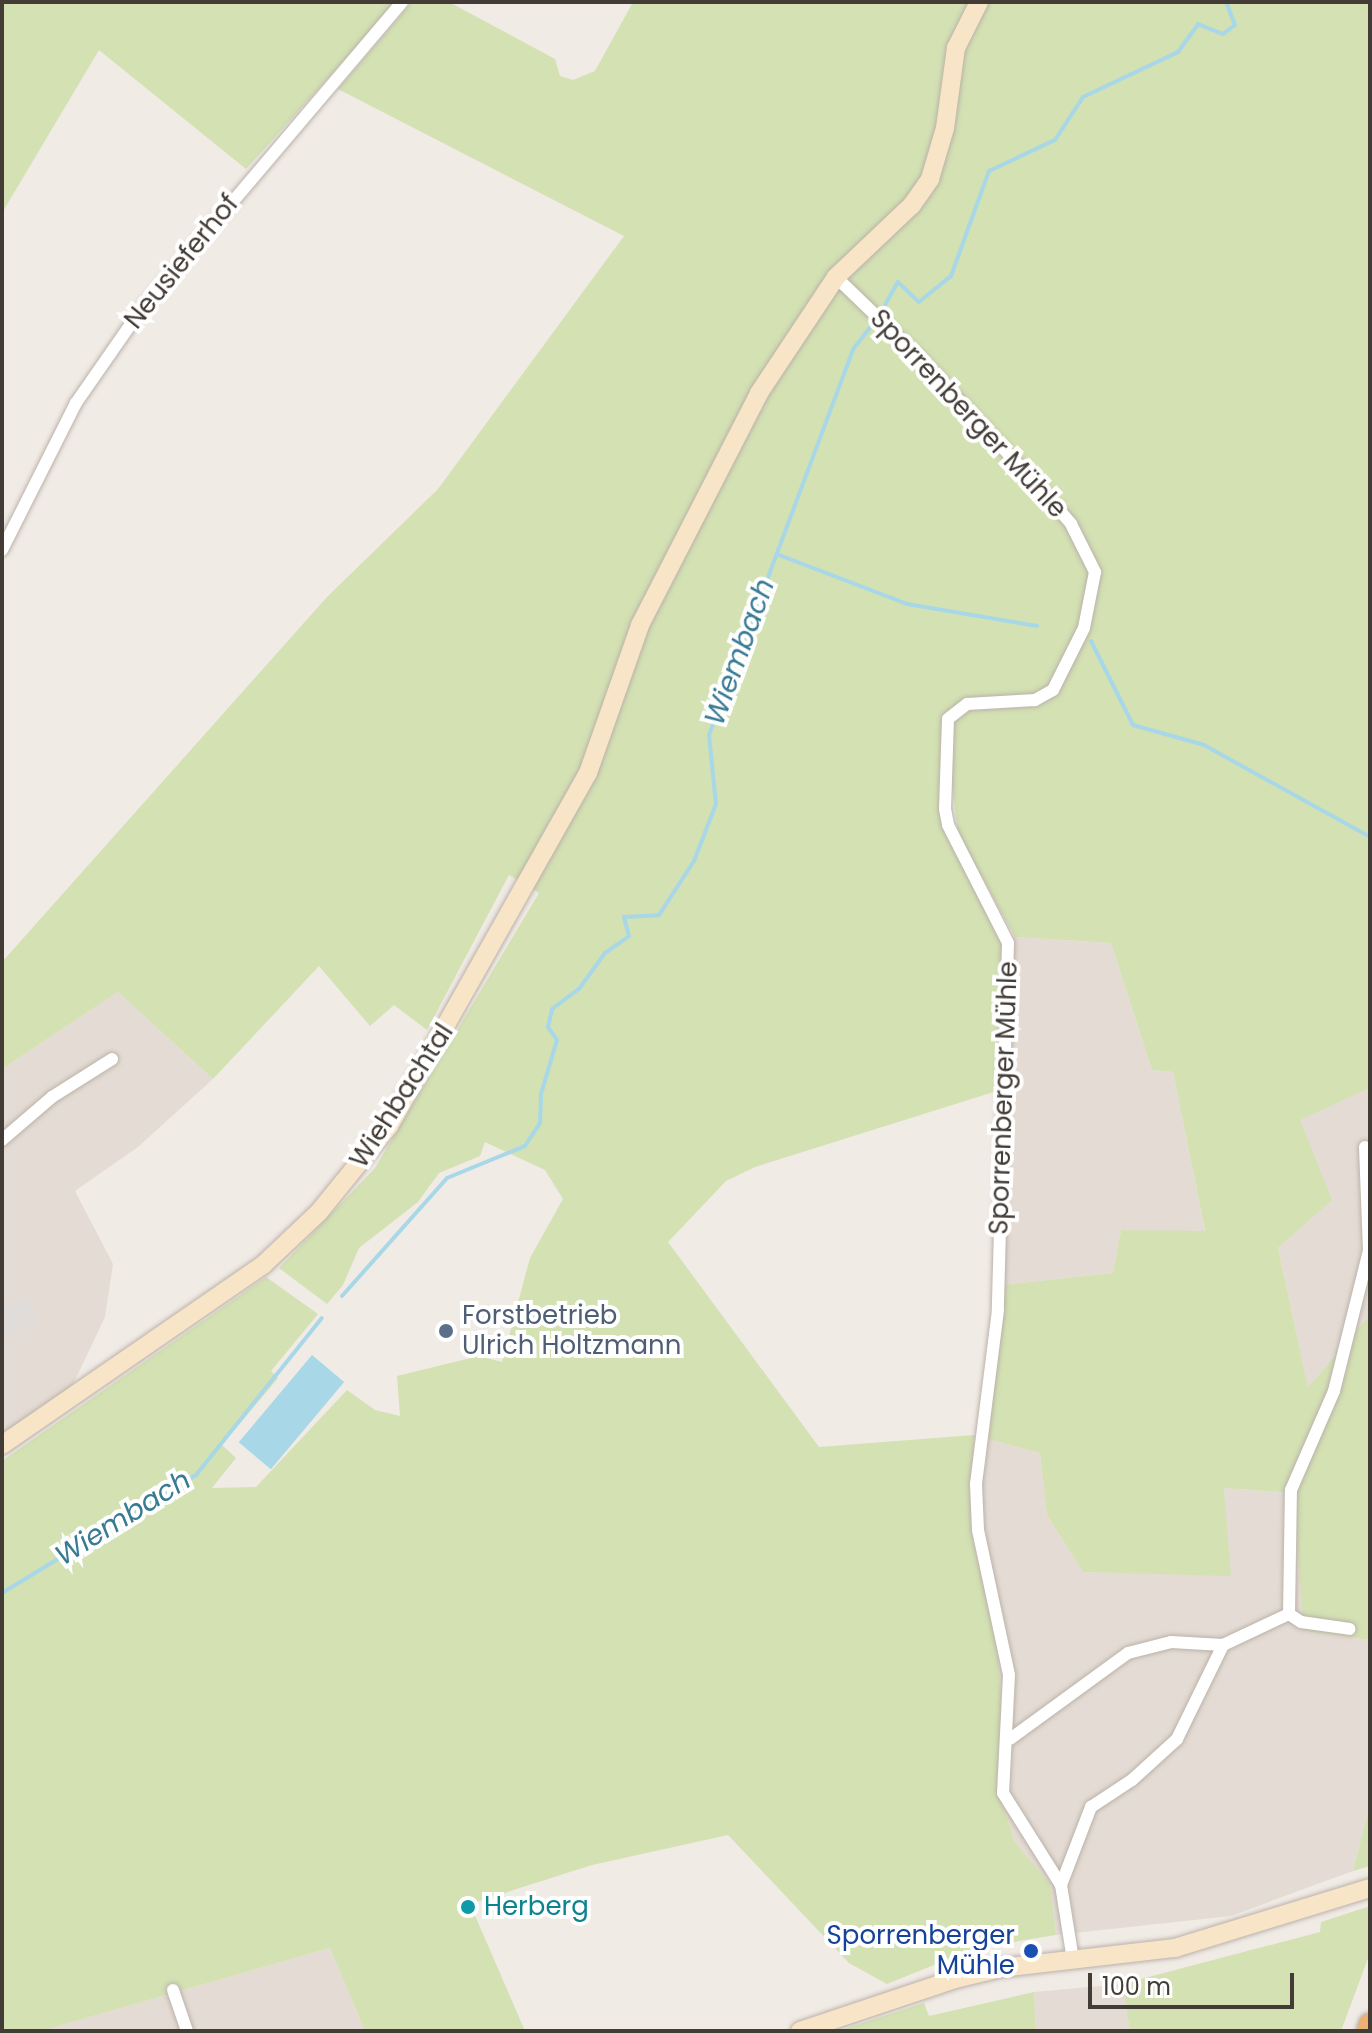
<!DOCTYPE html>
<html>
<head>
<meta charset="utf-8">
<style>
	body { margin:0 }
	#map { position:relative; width:1372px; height:2033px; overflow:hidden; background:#f1ebe6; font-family:Poppins,sans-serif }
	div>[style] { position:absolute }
	.residential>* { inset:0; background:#e4dcd4 }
	.green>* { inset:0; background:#d3e1b3 }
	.parking>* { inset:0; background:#dfdcda }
	.water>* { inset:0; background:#a8d7e7; transform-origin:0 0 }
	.stream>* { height:4px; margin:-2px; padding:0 2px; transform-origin:2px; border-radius:2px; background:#a8d7e7 }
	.roads { filter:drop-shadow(0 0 2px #bbb2a9) drop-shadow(0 0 2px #bbb2a9) }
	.street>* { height:12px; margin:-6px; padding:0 6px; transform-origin:6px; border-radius:6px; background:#fff }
	.secondary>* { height:18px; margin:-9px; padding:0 9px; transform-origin:9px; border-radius:9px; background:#f8e5c8 }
	.highway>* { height:22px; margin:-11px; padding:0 11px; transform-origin:11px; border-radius:11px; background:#edb174 }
	.dots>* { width:22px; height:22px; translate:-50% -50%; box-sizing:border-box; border:4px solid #fff; border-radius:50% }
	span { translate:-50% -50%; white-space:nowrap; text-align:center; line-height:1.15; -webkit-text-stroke:8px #fff; paint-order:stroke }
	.street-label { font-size:26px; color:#423b36 }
	.service-label { font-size:26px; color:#4e5e75 }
	.left { translate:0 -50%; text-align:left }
	.culture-label { font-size:26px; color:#0d838f }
	.transit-label { font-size:26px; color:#164399 }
	.right { translate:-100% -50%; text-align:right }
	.water-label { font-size:28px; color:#387b93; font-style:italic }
	.frame { position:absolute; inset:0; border:4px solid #423b36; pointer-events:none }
	.scale { position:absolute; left:1088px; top:1973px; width:206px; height:36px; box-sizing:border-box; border:4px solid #423b36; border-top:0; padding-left:10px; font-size:24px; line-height:28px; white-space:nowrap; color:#423b36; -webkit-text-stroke:6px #fff; paint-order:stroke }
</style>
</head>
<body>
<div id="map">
	<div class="residential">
		<div style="clip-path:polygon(1015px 937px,1111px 943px,1152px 1070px,1173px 1072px,1205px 1232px,1121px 1230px,1113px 1273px,993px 1286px,1003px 940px)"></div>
		<div style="clip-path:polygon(118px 992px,213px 1079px,138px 1147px,75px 1191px,113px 1264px,105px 1317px,69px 1393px,2px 1438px,2px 1069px)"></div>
		<div style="clip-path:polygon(1370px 1088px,1370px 1315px,1308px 1387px,1278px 1248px,1331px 1200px,1299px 1120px)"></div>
		<div style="clip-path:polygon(974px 1435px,1040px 1453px,1047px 1515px,1083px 1572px,1230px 1575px,1224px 1488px,1294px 1493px,1304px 1631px,1370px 1640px,1370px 1803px,1353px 1871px,1231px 1916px,1056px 1935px,1050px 1884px,1015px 1842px,1000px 1797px,1003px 1725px,996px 1631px,971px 1531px)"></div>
		<div style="clip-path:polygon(330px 1948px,365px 2031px,41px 2031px)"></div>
		<div style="clip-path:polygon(1122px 1984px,1130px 2031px,1036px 2031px,1034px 1992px)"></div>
	</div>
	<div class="green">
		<div style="clip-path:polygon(2px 2px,397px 2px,246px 169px,99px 50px,2px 213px)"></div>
		<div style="clip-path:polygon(412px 2px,449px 2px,555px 59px,560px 76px,573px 80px,595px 71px,633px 2px,1370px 2px,1370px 1088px,1300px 1120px,1332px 1200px,1278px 1248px,1308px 1387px,1370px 1315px,1370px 1640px,1304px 1631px,1293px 1493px,1224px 1488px,1231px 1576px,1083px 1572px,1047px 1515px,1040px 1453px,984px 1438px,1003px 1285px,1113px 1273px,1121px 1230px,1205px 1231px,1173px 1072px,1152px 1070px,1111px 943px,1015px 937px,958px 834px,944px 717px,941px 822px,1003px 940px,1000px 1090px,755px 1167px,726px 1181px,668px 1242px,819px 1447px,974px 1435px,971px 1531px,996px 1631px,1003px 1725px,1000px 1797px,1015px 1842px,1050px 1884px,1056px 1935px,976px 1948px,887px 1984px,849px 1963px,728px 1835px,592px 1865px,470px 1904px,525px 2031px,365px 2031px,330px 1948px,41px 2031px,2px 2031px,2px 1461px,266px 1277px,318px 1314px,271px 1371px,278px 1378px,222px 1445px,236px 1458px,212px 1488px,256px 1487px,347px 1390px,375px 1410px,400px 1416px,397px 1376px,479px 1356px,502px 1362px,530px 1258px,563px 1199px,545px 1170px,485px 1142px,480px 1156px,439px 1173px,418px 1202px,359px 1248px,343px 1285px,327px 1304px,279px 1268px,375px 1168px,539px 893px,509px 875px,427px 1030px,394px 1005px,370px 1026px,319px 966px,213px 1079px,118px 992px,2px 1069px,2px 962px,327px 597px,438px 489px,624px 236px,338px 89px)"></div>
		<div style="clip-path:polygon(1370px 1803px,1370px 1866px,1353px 1871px)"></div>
		<div style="clip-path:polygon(1370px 1906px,1370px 1953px,1341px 2031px,1130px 2031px,1122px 1984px,1320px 1932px,1321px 1922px)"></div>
		<div style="clip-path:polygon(1034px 1992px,1036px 2031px,838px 2031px,924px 2003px,929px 2016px)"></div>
	</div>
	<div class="parking">
		<div style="clip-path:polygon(23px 1295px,39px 1316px,2px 1344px,2px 1310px)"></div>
	</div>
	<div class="water">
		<div style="left:312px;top:1355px;width:42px;height:114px;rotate:40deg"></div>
	</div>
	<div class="stream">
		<div style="left:885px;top:305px;width:26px;rotate:-61deg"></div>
		<div style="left:898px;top:282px;width:29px;rotate:44deg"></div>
		<div style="left:919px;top:302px;width:41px;rotate:-39.1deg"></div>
		<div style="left:951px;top:276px;width:112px;rotate:-70.1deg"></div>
		<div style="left:989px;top:171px;width:73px;rotate:-25.2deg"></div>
		<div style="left:1055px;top:140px;width:51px;rotate:-56.9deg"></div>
		<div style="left:1083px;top:97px;width:105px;rotate:-25.3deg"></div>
		<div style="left:1178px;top:52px;width:34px;rotate:-54deg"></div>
		<div style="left:1198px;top:24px;width:27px;rotate:22deg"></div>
		<div style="left:1223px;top:34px;width:15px;rotate:-37deg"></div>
		<div style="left:1235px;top:25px;width:25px;rotate:-111deg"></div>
		<div style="left:779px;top:555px;width:137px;rotate:20.9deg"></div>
		<div style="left:907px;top:604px;width:132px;rotate:9.6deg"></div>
		<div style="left:1091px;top:641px;width:94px;rotate:63.4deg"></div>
		<div style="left:1133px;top:725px;width:74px;rotate:15.7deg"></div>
		<div style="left:1204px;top:745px;width:190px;rotate:29deg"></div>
		<div style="left:342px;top:1296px;width:158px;rotate:-48.3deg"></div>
		<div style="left:447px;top:1178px;width:84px;rotate:-22.3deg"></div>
		<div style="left:525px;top:1146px;width:27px;rotate:-57deg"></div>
		<div style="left:540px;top:1123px;width:29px;rotate:-88deg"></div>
		<div style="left:541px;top:1094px;width:56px;rotate:-73.5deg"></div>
		<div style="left:557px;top:1040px;width:16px;rotate:-125deg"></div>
		<div style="left:548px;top:1027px;width:18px;rotate:-77deg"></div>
		<div style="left:552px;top:1009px;width:34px;rotate:-37deg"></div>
		<div style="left:579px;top:989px;width:44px;rotate:-54.2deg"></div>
		<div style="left:605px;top:953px;width:29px;rotate:-35deg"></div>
		<div style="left:629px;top:936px;width:20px;rotate:-105deg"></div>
		<div style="left:624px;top:917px;width:35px;rotate:-3deg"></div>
		<div style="left:659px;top:915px;width:64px;rotate:-57.1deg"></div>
		<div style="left:694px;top:861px;width:61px;rotate:-68.9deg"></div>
		<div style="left:716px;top:804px;width:69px;rotate:-95.8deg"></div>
		<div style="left:709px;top:735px;width:413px;rotate:-69.5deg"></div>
		<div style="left:854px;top:348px;width:29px;rotate:-52deg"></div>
		<div style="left:2px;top:1593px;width:227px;rotate:-31.3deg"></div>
		<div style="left:196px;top:1475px;width:201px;rotate:-51.3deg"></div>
	</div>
	<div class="roads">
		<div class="street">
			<div style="left:836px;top:277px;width:118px;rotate:44deg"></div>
			<div style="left:921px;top:359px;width:186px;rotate:47.4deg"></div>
			<div style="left:1047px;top:496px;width:37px;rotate:49deg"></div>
			<div style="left:1071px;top:524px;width:54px;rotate:63.4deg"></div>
			<div style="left:1095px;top:572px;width:57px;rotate:101.1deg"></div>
			<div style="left:1084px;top:628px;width:69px;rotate:116.6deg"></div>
			<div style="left:1053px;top:690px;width:21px;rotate:151deg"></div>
			<div style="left:1035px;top:700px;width:68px;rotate:176.6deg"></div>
			<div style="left:967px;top:704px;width:24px;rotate:142deg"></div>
			<div style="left:948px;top:719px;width:90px;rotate:91.9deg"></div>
			<div style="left:945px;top:809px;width:16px;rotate:79deg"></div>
			<div style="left:948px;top:825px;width:132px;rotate:63deg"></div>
			<div style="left:1008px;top:943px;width:367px;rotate:91.6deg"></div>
			<div style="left:998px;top:1310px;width:175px;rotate:97.2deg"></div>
			<div style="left:976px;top:1484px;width:46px;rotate:87.5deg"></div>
			<div style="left:978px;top:1530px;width:148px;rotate:77.9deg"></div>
			<div style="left:1009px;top:1675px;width:118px;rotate:92.9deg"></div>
			<div style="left:1003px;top:1793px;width:109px;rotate:57.8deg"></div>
			<div style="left:1061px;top:1885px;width:76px;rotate:80.9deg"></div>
			<div style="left:2px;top:550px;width:165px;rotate:-63.3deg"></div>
			<div style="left:76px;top:403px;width:112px;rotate:-55.2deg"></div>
			<div style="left:140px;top:311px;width:405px;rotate:-49.7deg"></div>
			<div style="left:2px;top:1140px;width:66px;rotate:-40.7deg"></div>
			<div style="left:52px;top:1097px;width:71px;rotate:-32.3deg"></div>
			<div style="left:1289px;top:1614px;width:14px;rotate:34deg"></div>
			<div style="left:1301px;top:1622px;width:49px;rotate:8.1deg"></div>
			<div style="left:1010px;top:1739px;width:146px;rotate:-36.1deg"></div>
			<div style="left:1128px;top:1653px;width:44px;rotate:-14.3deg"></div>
			<div style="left:1171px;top:1642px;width:52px;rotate:3.3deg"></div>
			<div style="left:1223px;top:1645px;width:73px;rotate:-25.2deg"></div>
			<div style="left:1289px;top:1614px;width:124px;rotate:-89.1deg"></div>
			<div style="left:1291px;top:1490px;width:108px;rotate:-66.5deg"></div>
			<div style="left:1334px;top:1391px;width:144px;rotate:-76deg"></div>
			<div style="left:1369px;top:1251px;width:104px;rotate:-92.2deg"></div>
			<div style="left:1061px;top:1885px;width:84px;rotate:-69deg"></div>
			<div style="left:1091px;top:1807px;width:49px;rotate:-33.4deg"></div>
			<div style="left:1132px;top:1780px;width:61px;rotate:-42.3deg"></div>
			<div style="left:1177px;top:1739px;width:105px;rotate:-63.9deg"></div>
			<div style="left:173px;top:1990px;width:43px;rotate:71.1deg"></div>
		</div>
		<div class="secondary">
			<div style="left:2px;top:1445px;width:317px;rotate:-34.6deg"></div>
			<div style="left:263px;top:1265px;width:77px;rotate:-43.4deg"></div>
			<div style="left:319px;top:1212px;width:111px;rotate:-50.9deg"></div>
			<div style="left:389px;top:1126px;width:405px;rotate:-60.6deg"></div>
			<div style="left:588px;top:773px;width:157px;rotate:-70.6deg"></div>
			<div style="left:640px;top:625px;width:261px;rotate:-62.8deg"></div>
			<div style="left:759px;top:393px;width:139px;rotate:-56.4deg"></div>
			<div style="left:836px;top:277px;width:105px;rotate:-43.5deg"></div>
			<div style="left:912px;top:205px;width:32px;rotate:-55deg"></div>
			<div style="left:930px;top:179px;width:53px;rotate:-73.6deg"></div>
			<div style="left:945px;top:128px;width:81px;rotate:-82.2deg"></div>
			<div style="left:956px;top:48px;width:51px;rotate:-63.4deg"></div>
			<div style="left:800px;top:2031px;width:163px;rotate:-18.5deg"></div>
			<div style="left:955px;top:1979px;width:47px;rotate:-13.4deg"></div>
			<div style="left:1001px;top:1968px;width:175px;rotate:-6.6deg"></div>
			<div style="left:1175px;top:1948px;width:204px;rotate:-17.1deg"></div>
		</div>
		<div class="highway">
			<div style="left:1368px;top:2031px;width:7px;rotate:-74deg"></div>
		</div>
	</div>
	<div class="dots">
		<div style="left:446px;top:1331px;background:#5c6f8a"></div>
		<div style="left:468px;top:1907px;background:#0f9aa8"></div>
		<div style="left:1031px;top:1951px;background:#1a4fb4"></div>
	</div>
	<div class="street-label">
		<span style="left:182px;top:262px;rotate:-51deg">Neusieferhof</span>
		<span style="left:968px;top:414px;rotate:47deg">Sporrenberger Mühle</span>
		<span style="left:402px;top:1096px;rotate:-57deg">Wiehbachtal</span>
		<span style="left:1004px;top:1098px;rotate:-88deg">Sporrenberger Mühle</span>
	</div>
	<div class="service-label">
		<span class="left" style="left:462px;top:1331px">Forstbetrieb<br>Ulrich Holtzmann</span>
	</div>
	<div class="culture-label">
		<span class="left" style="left:484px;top:1907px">Herberg</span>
	</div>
	<div class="transit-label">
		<span class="right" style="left:1015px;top:1951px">Sporrenberger<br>Mühle</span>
	</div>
	<div class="water-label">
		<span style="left:740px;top:652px;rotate:-70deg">Wiembach</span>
		<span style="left:123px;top:1518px;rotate:-32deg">Wiembach</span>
	</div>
	<div class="frame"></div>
	<div class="scale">100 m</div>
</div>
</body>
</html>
